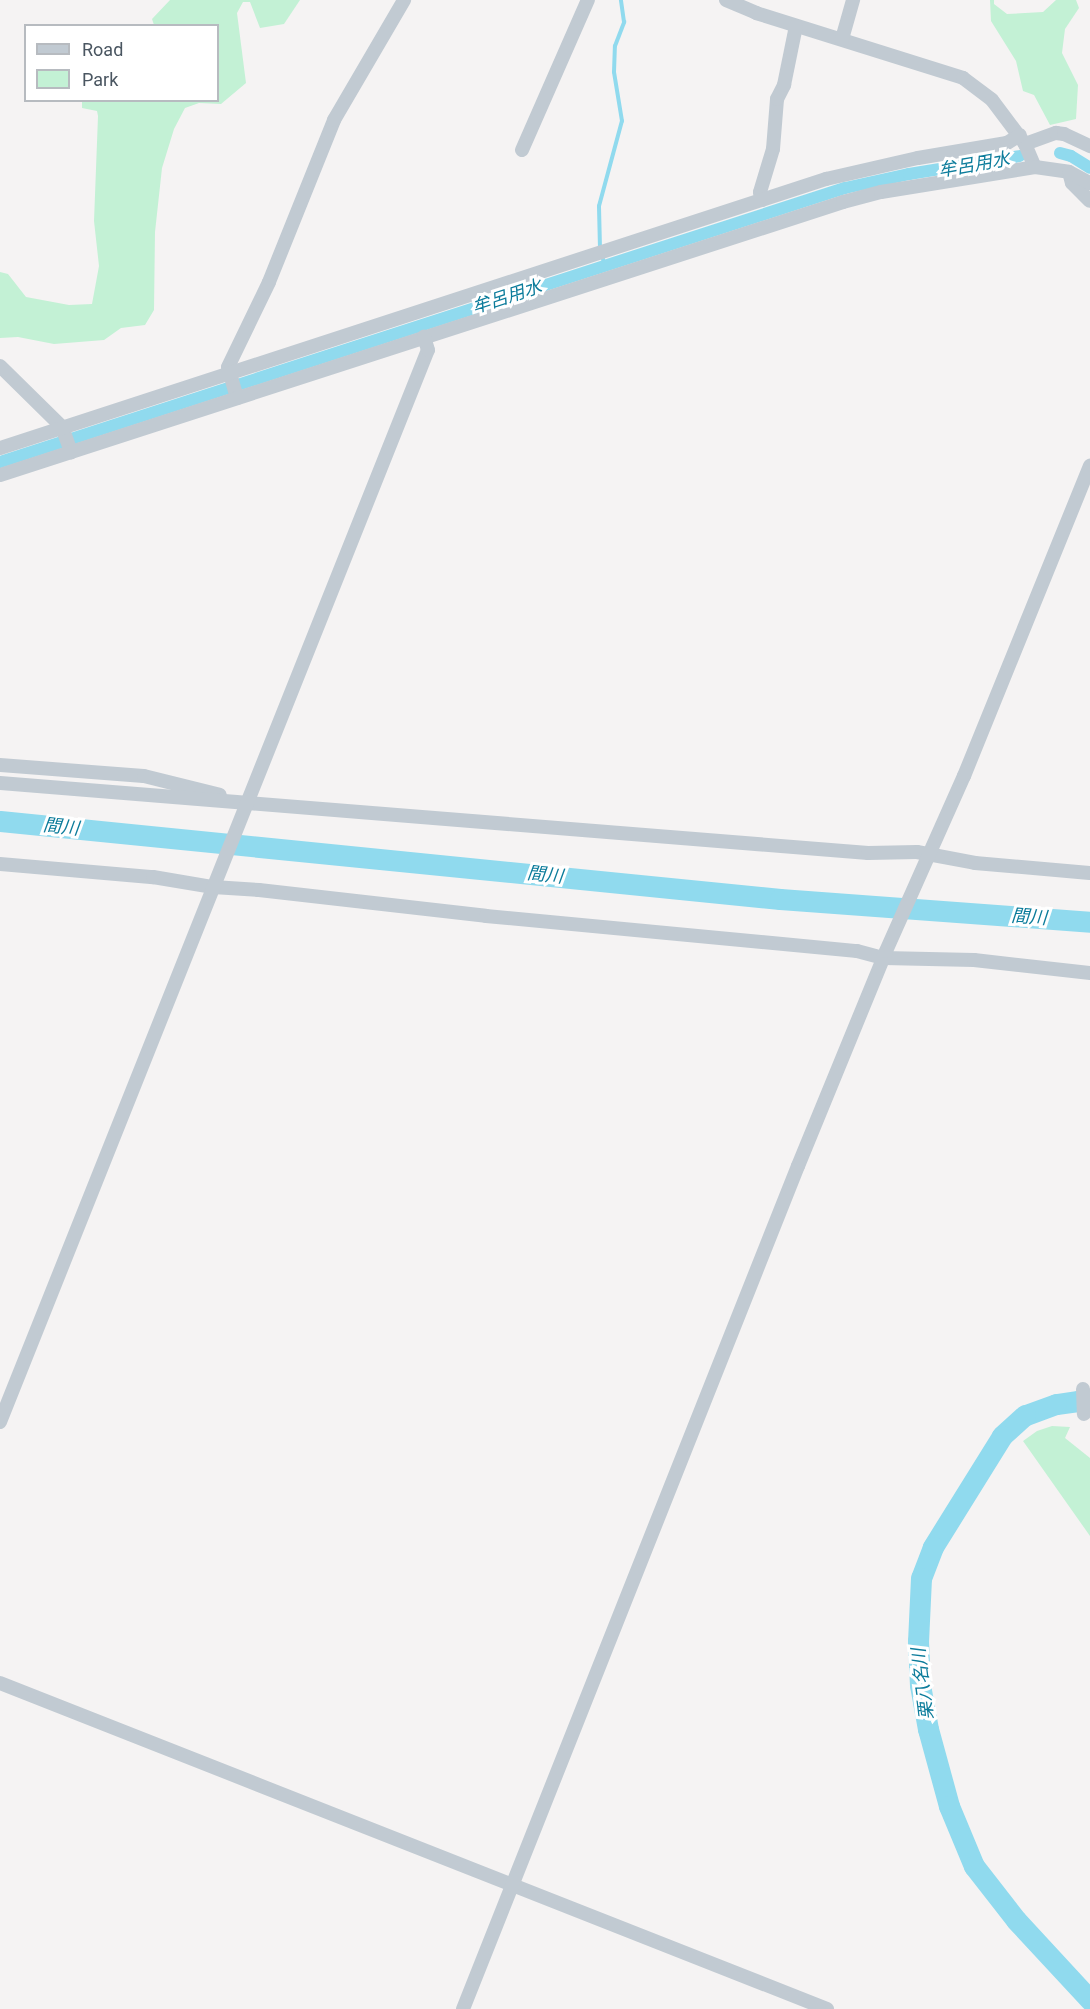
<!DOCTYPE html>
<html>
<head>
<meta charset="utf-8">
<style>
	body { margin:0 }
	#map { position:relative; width:1090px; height:2009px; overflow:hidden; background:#f5f3f3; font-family:Roboto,"Noto Sans JP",sans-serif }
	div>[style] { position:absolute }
	.green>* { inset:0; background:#c3f1d5 }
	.stream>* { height:4px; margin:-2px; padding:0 2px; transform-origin:2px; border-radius:2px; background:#90daee }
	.canal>* { height:12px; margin:-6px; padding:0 6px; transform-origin:6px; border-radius:6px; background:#90daee }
	.river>* { height:21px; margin:-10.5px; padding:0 10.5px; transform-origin:10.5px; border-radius:10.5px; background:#90daee }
	.minor>* { height:14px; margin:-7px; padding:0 7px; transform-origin:7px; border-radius:7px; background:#c1cad2 }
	span { translate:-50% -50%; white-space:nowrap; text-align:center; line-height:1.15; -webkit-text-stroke:6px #fff; paint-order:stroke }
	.water-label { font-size:18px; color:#0c7c9b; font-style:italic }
	.legend { position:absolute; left:24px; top:24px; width:195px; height:78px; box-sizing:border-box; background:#fff; border:2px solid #b7bbc0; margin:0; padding:8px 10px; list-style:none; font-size:18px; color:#4a5661 }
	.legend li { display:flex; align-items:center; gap:12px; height:30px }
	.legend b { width:30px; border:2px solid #b7bbc0 }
</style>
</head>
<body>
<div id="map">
	<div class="green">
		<div style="clip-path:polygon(170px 0,300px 0,284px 24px,260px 28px,250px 2px,243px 2px,237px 13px,246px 83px,221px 104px,199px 103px,185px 108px,174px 129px,162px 168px,155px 232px,154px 310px,145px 325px,121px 328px,104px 340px,54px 344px,18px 337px,0 338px,0 272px,8px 274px,26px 297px,69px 305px,92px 304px,99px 266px,94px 221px,98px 116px,97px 111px,82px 108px,82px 101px,218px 100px,218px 26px,154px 25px,152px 19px)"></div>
		<div style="clip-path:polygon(990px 0,994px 0,994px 4px,1007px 14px,1043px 12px,1056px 0,1076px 0,1079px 8px,1065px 29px,1062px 53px,1078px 85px,1076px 119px,1050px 125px,1034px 95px,1023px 91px,1016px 61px,991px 21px)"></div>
		<div style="clip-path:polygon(1052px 1426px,1070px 1427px,1065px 1438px,1090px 1458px,1090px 1536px,1023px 1441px,1037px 1431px)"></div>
	</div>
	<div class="stream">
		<div style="left:600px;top:248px;width:42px;rotate:-91.4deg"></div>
		<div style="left:599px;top:206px;width:88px;rotate:-74.9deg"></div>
		<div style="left:622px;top:121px;width:50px;rotate:-99.3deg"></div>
		<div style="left:614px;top:72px;width:26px;rotate:-88deg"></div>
		<div style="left:615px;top:46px;width:26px;rotate:-69deg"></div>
		<div style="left:624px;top:22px;width:22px;rotate:-98deg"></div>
		<div style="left:602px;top:255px;width:12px;rotate:76deg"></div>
	</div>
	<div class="canal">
		<div style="left:1060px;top:153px;width:11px;rotate:15deg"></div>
		<div style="left:1071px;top:156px;width:22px;rotate:32deg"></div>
		<div style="left:0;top:462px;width:888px;rotate:-17.97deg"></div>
		<div style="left:845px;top:188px;width:66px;rotate:-12.3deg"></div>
		<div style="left:909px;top:174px;width:112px;rotate:-9.2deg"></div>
	</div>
	<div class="river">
		<div style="left:0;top:821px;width:784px;rotate:5.71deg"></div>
		<div style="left:780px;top:899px;width:311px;rotate:4.2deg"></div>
		<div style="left:1090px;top:1403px;width:12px;rotate:-171deg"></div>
		<div style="left:1078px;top:1401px;width:22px;rotate:172deg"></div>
		<div style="left:1056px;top:1404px;width:33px;rotate:160deg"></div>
		<div style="left:1025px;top:1415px;width:31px;rotate:138deg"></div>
		<div style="left:1002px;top:1436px;width:131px;rotate:121.9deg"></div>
		<div style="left:933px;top:1547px;width:33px;rotate:111deg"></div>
		<div style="left:921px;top:1578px;width:63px;rotate:92.7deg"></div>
		<div style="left:918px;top:1641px;width:44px;rotate:87.4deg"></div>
		<div style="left:920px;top:1685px;width:45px;rotate:79.7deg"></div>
		<div style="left:928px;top:1729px;width:80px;rotate:74.7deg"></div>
		<div style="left:949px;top:1806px;width:65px;rotate:67.4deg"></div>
		<div style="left:974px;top:1866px;width:68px;rotate:52.1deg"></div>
		<div style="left:1016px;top:1920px;width:109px;rotate:47.2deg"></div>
	</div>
	<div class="minor">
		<div style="left:726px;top:0;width:33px;rotate:23deg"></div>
		<div style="left:756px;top:13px;width:217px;rotate:17.4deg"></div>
		<div style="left:963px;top:78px;width:36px;rotate:37deg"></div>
		<div style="left:992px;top:100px;width:55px;rotate:53.1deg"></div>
		<div style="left:1025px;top:144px;width:25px;rotate:67deg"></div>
		<div style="left:842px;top:39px;width:41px;rotate:-74.2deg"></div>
		<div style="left:1025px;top:144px;width:33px;rotate:-20deg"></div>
		<div style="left:1056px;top:133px;width:8px;rotate:7deg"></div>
		<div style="left:1064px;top:134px;width:29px;rotate:25deg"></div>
		<div style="left:522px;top:150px;width:164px;rotate:-66.3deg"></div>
		<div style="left:1069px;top:172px;width:11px;rotate:75deg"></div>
		<div style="left:1072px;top:183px;width:25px;rotate:45deg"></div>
		<div style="left:762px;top:200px;width:8px;rotate:-104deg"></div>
		<div style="left:760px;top:192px;width:45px;rotate:-73.2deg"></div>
		<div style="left:773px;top:149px;width:50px;rotate:-85.4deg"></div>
		<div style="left:777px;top:99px;width:16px;rotate:-63deg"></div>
		<div style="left:784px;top:85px;width:60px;rotate:-78.5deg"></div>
		<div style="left:0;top:366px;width:87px;rotate:44.5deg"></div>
		<div style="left:62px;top:427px;width:27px;rotate:70deg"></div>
		<div style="left:237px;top:398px;width:32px;rotate:-106deg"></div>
		<div style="left:228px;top:367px;width:94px;rotate:-64.2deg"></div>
		<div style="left:269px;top:282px;width:175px;rotate:-68.1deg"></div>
		<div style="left:334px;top:120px;width:139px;rotate:-59.7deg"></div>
		<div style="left:0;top:448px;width:869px;rotate:-18.04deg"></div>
		<div style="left:826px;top:179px;width:94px;rotate:-12.9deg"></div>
		<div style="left:918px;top:158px;width:90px;rotate:-9.6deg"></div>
		<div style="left:1007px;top:143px;width:15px;rotate:-32deg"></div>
		<div style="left:0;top:475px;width:886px;rotate:-17.94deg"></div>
		<div style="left:843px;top:202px;width:39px;rotate:-15deg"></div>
		<div style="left:881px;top:192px;width:156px;rotate:-9.2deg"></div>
		<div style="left:1035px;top:167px;width:34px;rotate:8deg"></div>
		<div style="left:1069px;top:172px;width:24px;rotate:28deg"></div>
		<div style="left:0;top:765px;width:144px;rotate:4.4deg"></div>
		<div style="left:144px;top:776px;width:78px;rotate:14deg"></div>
		<div style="left:0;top:783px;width:871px;rotate:4.61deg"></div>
		<div style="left:868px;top:853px;width:49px;rotate:-1.2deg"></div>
		<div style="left:917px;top:852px;width:59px;rotate:10.7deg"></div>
		<div style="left:975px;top:863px;width:115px;rotate:5deg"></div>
		<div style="left:0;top:864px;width:154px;rotate:4.9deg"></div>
		<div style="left:153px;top:877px;width:61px;rotate:9.5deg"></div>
		<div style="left:213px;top:887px;width:46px;rotate:3.7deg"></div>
		<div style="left:259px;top:890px;width:228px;rotate:6.5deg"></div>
		<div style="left:486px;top:916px;width:373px;rotate:5.4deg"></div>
		<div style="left:857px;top:951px;width:28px;rotate:15deg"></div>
		<div style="left:884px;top:958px;width:90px;rotate:1.3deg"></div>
		<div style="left:974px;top:960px;width:117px;rotate:6.4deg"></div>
		<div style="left:1083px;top:1389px;width:25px;rotate:88deg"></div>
		<div style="left:0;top:1422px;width:1154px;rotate:-68.24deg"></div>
		<div style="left:428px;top:350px;width:14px;rotate:-107deg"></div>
		<div style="left:0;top:1683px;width:889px;rotate:21.51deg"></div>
		<div style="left:463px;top:2009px;width:907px;rotate:-68.33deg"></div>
		<div style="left:798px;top:1166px;width:232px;rotate:-67.7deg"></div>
		<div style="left:886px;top:951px;width:192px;rotate:-66deg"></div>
		<div style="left:964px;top:776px;width:335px;rotate:-67.9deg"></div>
	</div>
	<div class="water-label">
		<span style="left:974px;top:165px;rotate:-10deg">牟呂用水</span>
		<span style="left:507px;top:297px;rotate:-18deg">牟呂用水</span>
		<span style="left:61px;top:827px;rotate:6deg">間川</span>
		<span style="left:545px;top:875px;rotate:6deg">間川</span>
		<span style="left:1029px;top:917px;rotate:4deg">間川</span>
		<span style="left:923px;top:1684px;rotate:-97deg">栗八名川</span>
	</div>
	<ul class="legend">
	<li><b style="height:8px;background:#c1cad2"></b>Road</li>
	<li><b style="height:16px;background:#c3f1d5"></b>Park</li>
	</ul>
</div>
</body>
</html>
